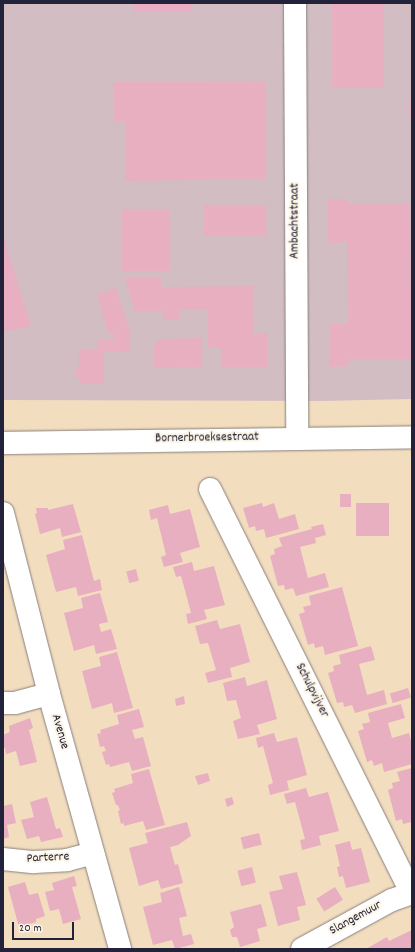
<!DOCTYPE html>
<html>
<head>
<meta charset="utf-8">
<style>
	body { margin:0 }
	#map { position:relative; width:415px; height:952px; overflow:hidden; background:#f2ddbf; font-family:Dekko,sans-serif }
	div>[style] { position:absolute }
	.industrial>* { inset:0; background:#d2bec2 }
	.building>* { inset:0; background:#e7afc0; transform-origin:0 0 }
	.roads { filter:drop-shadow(0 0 1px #8a807d) drop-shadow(0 0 1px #8a807d) }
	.minor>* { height:22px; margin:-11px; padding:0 11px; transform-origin:11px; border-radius:11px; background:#fff }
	span { translate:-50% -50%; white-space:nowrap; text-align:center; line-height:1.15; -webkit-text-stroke:4px #fcf5e5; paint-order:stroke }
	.street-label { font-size:13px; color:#22223b }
	.frame { position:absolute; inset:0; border:4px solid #22223b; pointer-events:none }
	.scale { position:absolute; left:12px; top:922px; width:62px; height:18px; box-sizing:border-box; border:2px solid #22223b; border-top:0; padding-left:5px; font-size:12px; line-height:14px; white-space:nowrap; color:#22223b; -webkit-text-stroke:3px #fcf5e5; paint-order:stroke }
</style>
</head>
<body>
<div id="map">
	<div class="industrial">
		<div style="clip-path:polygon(3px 3px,412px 3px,412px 399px,321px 401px,3px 400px)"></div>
	</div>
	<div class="building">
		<div style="left:134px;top:3px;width:57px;height:9px"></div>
		<div style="left:332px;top:3px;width:52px;height:85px"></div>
		<div style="clip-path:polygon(265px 81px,266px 179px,125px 181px,125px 121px,113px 121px,113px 82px)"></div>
		<div style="left:410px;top:100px;width:2px;height:19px"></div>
		<div style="clip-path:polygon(328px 199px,348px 199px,348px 203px,410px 203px,411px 359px,349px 359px,349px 366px,329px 367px,329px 324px,348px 324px,347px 242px,328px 243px)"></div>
		<div style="left:266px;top:205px;width:31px;height:62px;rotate:90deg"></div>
		<div style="left:169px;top:209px;width:62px;height:47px;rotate:90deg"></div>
		<div style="clip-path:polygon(3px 236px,31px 326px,3px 332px)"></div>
		<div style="clip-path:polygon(125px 278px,161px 278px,161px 287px,254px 286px,254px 333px,267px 333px,267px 367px,221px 367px,221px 348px,208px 348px,208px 310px,179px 310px,179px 320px,163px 320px,163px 311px,135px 311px)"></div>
		<div style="clip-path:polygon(116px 288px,130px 332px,130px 352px,104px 351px,104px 384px,80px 384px,80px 379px,76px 377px,76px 369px,79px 366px,79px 350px,97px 350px,97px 340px,113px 340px,113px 333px,108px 333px,97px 294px)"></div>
		<div style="clip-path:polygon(202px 338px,202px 367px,153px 368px,153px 347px,157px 341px,161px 339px)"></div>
		<div style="left:340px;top:494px;width:11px;height:13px"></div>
		<div style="clip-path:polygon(262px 503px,263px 507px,274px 503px,279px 519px,295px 514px,299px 529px,266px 538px,264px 529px,256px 531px,255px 526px,249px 528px,243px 508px)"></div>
		<div style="left:356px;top:503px;width:33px;height:33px"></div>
		<div style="clip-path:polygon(73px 504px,81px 532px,62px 537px,60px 528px,40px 534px,35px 514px,37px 513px,36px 508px,48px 508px,48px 510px)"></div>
		<div style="clip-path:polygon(168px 505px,170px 514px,190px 509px,200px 547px,180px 553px,183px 562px,164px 567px,161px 557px,166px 555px,157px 518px,151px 520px,149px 510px)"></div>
		<div style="clip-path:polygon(323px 524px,326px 535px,315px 538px,316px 543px,300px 547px,308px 578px,325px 573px,329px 587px,296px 596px,293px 588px,285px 590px,284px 585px,278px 586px,270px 556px,275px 554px,274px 549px,282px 546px,279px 538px,312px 529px,311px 527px)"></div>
		<div style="clip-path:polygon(82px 535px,94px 581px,100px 579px,102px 590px,78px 596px,76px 587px,56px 592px,46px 555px,65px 549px,63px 540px)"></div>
		<div style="clip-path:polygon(192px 562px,194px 571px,214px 566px,225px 605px,204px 610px,207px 619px,188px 624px,186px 614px,191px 613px,186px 594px,181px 576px,176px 577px,173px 567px)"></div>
		<div style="left:136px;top:569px;width:12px;height:10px;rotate:76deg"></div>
		<div style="clip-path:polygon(342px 587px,358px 646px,325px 655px,323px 646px,315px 648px,314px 643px,308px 645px,299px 614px,305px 612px,303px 607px,311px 605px,309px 596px)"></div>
		<div style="clip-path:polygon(100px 593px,108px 622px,99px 624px,101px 632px,111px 629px,117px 649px,96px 654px,94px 645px,74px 651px,64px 613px,83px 608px,81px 598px)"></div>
		<div style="clip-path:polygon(217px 620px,220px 629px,240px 624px,250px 662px,230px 668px,232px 677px,208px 683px,205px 673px,216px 670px,208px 643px,200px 644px,195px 626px)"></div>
		<div style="clip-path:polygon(371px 646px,375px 660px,359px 664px,367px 695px,384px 690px,387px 704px,355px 713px,352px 705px,344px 707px,343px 702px,337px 703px,328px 673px,334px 671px,333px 666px,341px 664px,339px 655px)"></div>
		<div style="clip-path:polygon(117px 652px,133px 708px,114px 713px,112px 703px,92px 709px,82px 671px,101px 666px,99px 657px)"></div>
		<div style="clip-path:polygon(245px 677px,247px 686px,267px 680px,277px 719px,257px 725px,260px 734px,238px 739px,233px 721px,241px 718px,236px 700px,227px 701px,223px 683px)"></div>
		<div style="left:408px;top:688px;width:10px;height:19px;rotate:73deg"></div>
		<div style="clip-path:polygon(184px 696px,185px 704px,176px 706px,175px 699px)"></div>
		<div style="clip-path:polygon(401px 704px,405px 718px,388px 723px,392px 738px,409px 733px,412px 745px,412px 764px,384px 772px,382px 763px,374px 766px,372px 760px,367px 762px,358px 731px,364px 729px,362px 724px,370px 722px,368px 713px)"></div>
		<div style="clip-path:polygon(139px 709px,144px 727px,132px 730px,135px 739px,143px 737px,151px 766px,132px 771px,129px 762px,110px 767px,109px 764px,106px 765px,102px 752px,106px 751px,105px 749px,104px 746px,100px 747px,97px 734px,101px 733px,100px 730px,119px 724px,117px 715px)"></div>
		<div style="clip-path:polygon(30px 718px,33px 728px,29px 730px,37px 762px,20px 766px,16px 751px,6px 754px,5px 748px,3px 748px,3px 735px,10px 732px,9px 726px)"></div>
		<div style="clip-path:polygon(274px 733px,277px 742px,297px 737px,307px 775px,287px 781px,289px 790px,270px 795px,268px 785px,273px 783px,263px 746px,258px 748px,256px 738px)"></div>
		<div style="clip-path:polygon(412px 768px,412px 822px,403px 824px,402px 819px,396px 821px,388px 790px,393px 788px,392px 783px,400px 781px,397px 772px)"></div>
		<div style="clip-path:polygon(149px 769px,165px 825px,146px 830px,143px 821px,124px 826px,124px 823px,121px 824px,118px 811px,120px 810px,119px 808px,118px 805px,116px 805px,112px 793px,115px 792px,114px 789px,133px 783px,131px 774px)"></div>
		<div style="clip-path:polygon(208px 773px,210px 781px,198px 785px,195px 776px)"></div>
		<div style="clip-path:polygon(306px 788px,309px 797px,328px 792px,339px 831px,319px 836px,321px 845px,302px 850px,300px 840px,305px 839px,295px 802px,287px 804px,284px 794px)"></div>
		<div style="clip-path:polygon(47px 797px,56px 829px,60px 828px,63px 837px,41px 842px,39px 836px,27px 839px,21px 820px,34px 817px,30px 802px)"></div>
		<div style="clip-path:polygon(232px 797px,234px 804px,227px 807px,225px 799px)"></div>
		<div style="clip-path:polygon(12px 804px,16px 823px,7px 825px,9px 837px,3px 839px,3px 806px)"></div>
		<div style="clip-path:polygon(187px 822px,191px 836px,178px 845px,170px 847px,175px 865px,178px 864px,183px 883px,161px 889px,158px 880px,139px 886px,129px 848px,148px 843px,145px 833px)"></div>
		<div style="left:259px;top:833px;width:12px;height:19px;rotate:76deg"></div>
		<div style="clip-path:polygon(350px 841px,352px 850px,361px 848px,370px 882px,346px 888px,343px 876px,339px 877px,337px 867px,340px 866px,335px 845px)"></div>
		<div style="left:252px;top:867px;width:16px;height:15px;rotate:76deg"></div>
		<div style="clip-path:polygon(297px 872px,306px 905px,297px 907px,300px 920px,278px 926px,269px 892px,283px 889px,279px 876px)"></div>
		<div style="clip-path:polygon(74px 876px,77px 886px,72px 887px,81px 919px,63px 924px,59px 909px,50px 911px,45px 892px,54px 890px,52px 883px)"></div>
		<div style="clip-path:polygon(25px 882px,29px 895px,38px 893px,45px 916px,36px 919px,36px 922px,19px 927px,8px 887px)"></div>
		<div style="clip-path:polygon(179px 887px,187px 916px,179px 918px,183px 936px,191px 934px,194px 944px,175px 949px,172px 940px,153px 945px,143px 907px,162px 902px,160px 893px)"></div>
		<div style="left:335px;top:887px;width:15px;height:22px;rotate:58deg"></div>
		<div style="clip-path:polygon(261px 904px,267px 926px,257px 929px,260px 941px,240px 947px,237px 937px,232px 937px,230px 930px,234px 927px,230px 912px)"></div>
		<div style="clip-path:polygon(412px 930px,412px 949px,366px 949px,387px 937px,389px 941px)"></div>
	</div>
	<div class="roads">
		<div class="minor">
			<div style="left:295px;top:3px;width:435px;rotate:89.7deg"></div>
			<div style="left:3px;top:443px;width:409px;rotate:-0.8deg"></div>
			<div style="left:210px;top:489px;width:451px;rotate:63.5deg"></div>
			<div style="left:3px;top:513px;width:187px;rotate:75.7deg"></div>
			<div style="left:49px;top:694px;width:265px;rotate:74.4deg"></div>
			<div style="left:3px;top:703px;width:12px"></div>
			<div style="left:15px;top:703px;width:35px;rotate:-15deg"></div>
			<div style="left:3px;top:859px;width:31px;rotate:6deg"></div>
			<div style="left:34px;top:862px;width:33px;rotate:-3deg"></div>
			<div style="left:67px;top:860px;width:27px;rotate:-15deg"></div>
			<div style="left:302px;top:949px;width:102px;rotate:-28.6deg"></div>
			<div style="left:392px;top:900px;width:21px;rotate:-19deg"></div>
		</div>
	</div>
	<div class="street-label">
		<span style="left:296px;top:221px;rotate:-90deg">Ambachtstraat</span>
		<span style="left:207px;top:439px;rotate:-1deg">Bornerbroeksestraat</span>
		<span style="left:311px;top:691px;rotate:63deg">Schulpvijver</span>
		<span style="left:59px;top:732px;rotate:74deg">Avenue</span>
		<span style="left:48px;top:859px;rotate:-3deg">Parterre</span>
		<span style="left:356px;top:919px;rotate:-29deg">Slangemuur</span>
	</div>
	<div class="frame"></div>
	<div class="scale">20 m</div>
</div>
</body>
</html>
